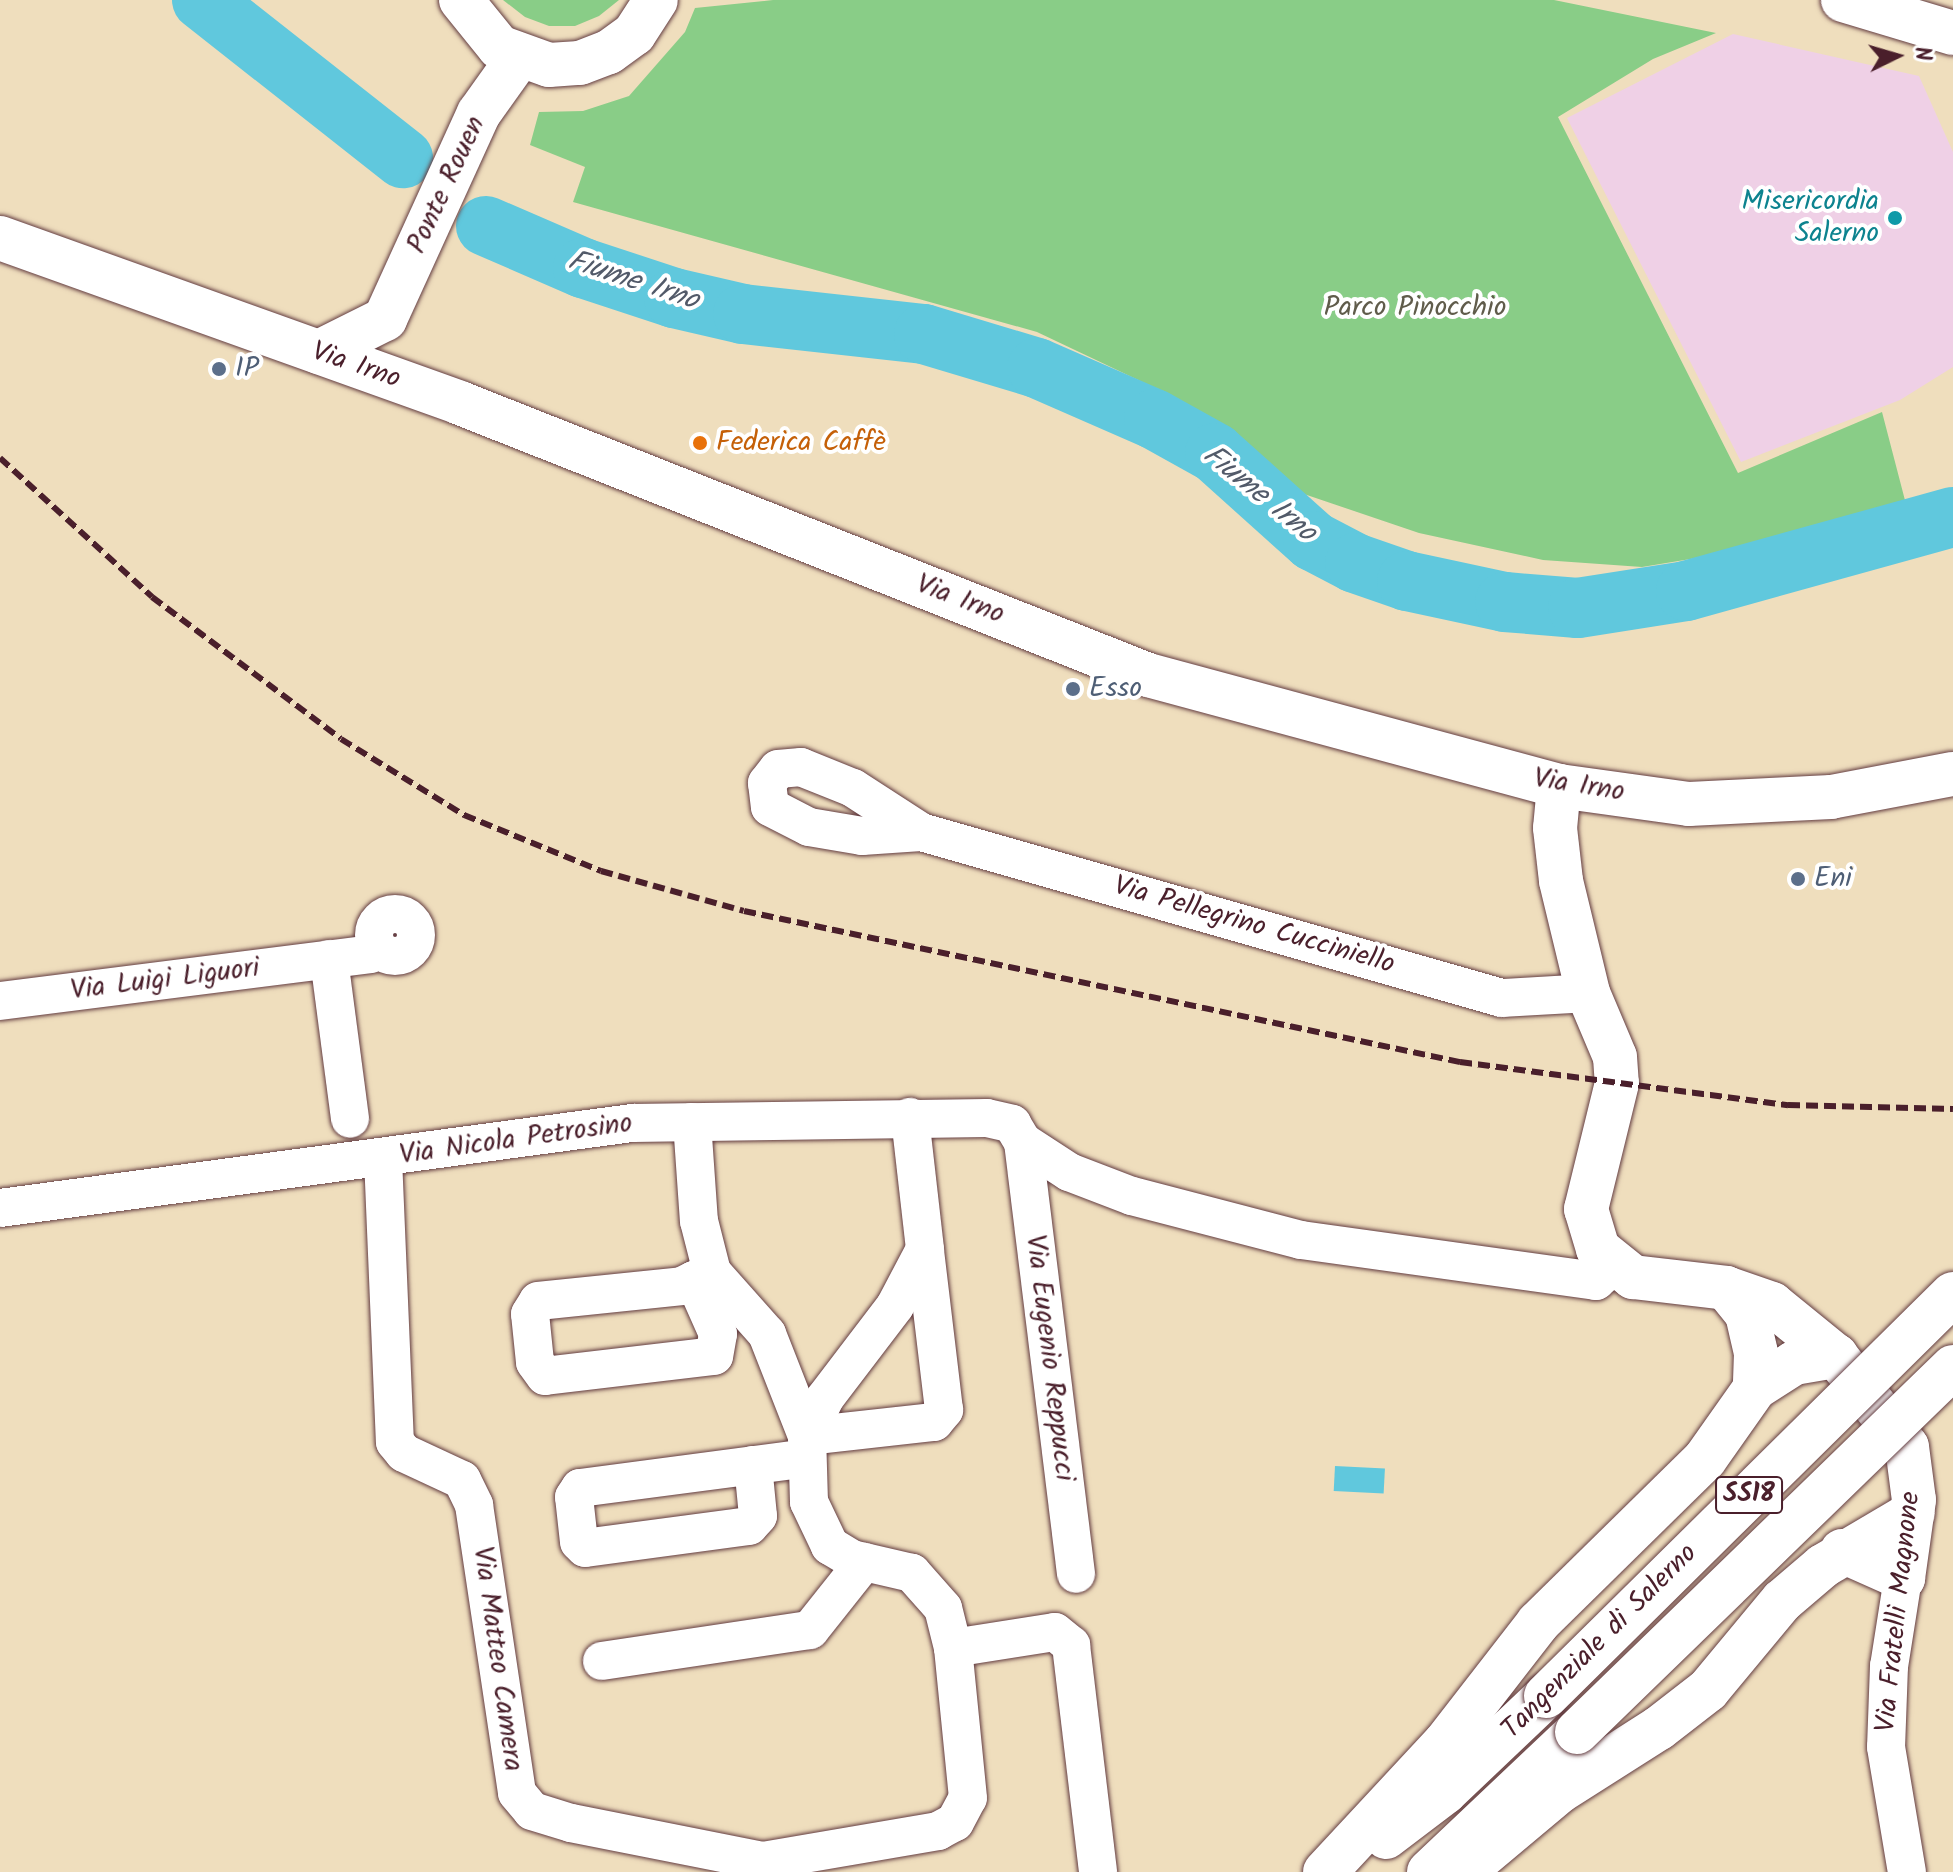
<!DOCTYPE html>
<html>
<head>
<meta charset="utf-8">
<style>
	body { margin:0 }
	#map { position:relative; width:1953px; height:1872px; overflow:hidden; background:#efdebd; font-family:Kalam,sans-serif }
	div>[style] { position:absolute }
	.built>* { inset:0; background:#efd0e6 }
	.green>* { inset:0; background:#89cd87 }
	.water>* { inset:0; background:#60c8dd; transform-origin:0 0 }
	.river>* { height:60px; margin:-30px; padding:0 30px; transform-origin:30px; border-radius:30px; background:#60c8dd }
	.roads { filter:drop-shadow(0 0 2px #633c41) drop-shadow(0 0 2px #633c41) }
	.street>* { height:38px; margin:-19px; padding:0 19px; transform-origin:19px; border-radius:19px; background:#fff }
	.street>.ring { margin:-19px; padding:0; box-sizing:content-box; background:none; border:38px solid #fff; border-radius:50% }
	.secondary>* { height:44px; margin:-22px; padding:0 22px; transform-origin:22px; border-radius:22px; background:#fff }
	.highway>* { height:44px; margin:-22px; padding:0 22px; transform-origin:22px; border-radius:22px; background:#fff }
	.rail>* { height:6px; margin-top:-3px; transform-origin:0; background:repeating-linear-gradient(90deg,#4a1f2b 0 12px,transparent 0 18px) }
	.bridges { filter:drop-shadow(0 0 2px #633c41) drop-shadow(0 0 2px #633c41) }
	.highway-bridge>* { height:44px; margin:-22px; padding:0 22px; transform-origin:22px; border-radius:22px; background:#fff }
	.dots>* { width:22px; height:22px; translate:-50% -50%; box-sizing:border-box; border:4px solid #fff; border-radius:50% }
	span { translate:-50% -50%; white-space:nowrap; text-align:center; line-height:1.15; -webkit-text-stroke:8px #fff; paint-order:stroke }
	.shield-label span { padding:2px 6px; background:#fff; border:2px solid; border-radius:6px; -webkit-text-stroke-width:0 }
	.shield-label { font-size:26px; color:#4a1f2b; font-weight:700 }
	.street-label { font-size:28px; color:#4a1f2b }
	.culture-label { font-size:28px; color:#0d838f }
	.right { translate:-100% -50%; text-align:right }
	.park-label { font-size:28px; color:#605c4b }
	.service-label { font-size:28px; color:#4e5e75 }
	.left { translate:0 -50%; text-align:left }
	.food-label { font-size:28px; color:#c56008 }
	.water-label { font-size:30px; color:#525a69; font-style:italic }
	.north { position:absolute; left:1857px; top:16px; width:80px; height:80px; -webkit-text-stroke:6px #fff; paint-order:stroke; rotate:85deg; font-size:22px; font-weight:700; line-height:32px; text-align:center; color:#4a1f2b }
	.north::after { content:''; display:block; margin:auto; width:28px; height:36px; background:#4a1f2b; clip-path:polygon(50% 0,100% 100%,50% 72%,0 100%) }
</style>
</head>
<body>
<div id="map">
	<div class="built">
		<div style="clip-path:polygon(1733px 34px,1919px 76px,1953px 152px,1953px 367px,1900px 400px,1741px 462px,1567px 118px)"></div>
	</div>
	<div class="green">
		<div style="clip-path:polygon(503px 0,619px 0,599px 16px,575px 26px,549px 26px,525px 17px)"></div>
		<div style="clip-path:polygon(773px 0,1554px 0,1716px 33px,1653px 59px,1558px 117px,1738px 473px,1882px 412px,1907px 508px,1831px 536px,1642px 567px,1543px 560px,1419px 533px,1298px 492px,1155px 388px,1037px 332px,573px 202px,585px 167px,530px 145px,539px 112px,583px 111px,629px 96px,685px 32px,695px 8px)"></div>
	</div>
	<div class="water">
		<div style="left:1335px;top:1466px;width:50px;height:25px;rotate:3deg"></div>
	</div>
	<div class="river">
		<div style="left:202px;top:0;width:256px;rotate:38.2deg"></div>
		<div style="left:486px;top:226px;width:106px;rotate:23.4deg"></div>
		<div style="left:583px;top:268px;width:96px;rotate:18.2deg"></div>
		<div style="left:674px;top:298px;width:71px;rotate:13.1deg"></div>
		<div style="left:743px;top:314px;width:182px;rotate:6.3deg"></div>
		<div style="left:924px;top:334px;width:118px;rotate:16.7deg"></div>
		<div style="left:1037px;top:368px;width:128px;rotate:23.6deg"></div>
		<div style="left:1154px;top:419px;width:70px;rotate:29.1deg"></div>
		<div style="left:1215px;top:453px;width:132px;rotate:41.9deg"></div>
		<div style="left:1313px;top:541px;width:47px;rotate:27.6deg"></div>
		<div style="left:1355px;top:563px;width:55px;rotate:19.1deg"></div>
		<div style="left:1407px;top:581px;width:100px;rotate:12.1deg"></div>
		<div style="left:1505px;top:602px;width:73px;rotate:4.7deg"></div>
		<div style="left:1578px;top:608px;width:109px;rotate:-8.9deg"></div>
		<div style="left:1686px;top:591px;width:277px;rotate:-15.5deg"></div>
	</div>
	<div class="roads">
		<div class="street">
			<div style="left:921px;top:832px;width:81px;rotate:-147.1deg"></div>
			<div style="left:853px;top:788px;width:56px;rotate:-158deg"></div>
			<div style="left:801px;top:767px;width:23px;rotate:175deg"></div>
			<div style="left:778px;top:769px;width:18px;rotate:128deg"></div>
			<div style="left:767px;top:783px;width:24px;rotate:83deg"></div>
			<div style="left:770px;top:807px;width:44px;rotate:27.1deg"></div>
			<div style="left:809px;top:827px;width:54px;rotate:9.6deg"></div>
			<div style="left:862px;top:836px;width:59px;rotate:-3.9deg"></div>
			<div style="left:921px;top:832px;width:604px;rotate:15.95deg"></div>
			<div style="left:1502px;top:998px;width:86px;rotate:-3.3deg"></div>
			<div class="ring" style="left:374px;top:914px;width:4px;height:4px"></div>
			<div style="left:329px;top:959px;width:161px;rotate:82.5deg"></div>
			<div style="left:0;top:1001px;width:373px;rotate:-7.2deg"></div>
			<div style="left:370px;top:954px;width:10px;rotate:-45deg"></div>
			<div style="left:692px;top:1122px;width:99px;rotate:86deg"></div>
			<div style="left:699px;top:1221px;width:53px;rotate:75.7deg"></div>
			<div style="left:712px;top:1272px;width:83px;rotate:48.4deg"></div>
			<div style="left:767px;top:1334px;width:110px;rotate:68.6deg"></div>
			<div style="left:807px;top:1436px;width:128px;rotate:-6.3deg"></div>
			<div style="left:934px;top:1422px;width:16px;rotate:-50deg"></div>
			<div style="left:944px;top:1410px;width:161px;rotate:-96.8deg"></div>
			<div style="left:1023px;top:1142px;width:435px;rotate:83deg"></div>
			<div style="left:383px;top:1158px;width:284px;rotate:87.6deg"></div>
			<div style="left:395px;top:1442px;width:14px;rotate:51deg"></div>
			<div style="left:404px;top:1453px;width:64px;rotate:25deg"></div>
			<div style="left:462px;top:1480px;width:28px;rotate:64deg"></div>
			<div style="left:474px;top:1505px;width:291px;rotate:81.5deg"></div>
			<div style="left:517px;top:1793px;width:23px;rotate:50deg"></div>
			<div style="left:532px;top:1811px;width:41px;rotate:17.1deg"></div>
			<div style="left:571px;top:1823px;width:196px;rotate:11.2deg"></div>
			<div style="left:763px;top:1861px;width:178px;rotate:-9.7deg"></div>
			<div style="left:938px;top:1831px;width:19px;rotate:-28deg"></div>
			<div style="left:955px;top:1822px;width:27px;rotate:-62deg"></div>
			<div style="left:968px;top:1798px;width:151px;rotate:-95.7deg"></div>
			<div style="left:953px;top:1648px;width:41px;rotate:-104deg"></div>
			<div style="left:943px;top:1608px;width:47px;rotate:-131.5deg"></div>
			<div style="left:912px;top:1573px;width:62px;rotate:-166.9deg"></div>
			<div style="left:852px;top:1559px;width:26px;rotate:-149deg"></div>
			<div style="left:830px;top:1546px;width:49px;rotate:-115.5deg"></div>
			<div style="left:809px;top:1502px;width:66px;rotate:-91.7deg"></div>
			<div style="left:807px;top:1436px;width:42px;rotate:-64.7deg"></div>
			<div style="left:825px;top:1398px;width:116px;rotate:-52.7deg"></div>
			<div style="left:895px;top:1306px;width:64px;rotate:-62.2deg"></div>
			<div style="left:925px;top:1249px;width:133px;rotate:-96.5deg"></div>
			<div style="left:0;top:1208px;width:638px;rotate:-7.66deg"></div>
			<div style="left:632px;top:1123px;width:355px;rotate:-0.8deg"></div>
			<div style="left:987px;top:1118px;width:26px;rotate:13deg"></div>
			<div style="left:1012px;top:1124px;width:21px;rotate:59deg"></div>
			<div style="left:1023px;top:1142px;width:55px;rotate:33.1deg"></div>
			<div style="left:1069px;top:1172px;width:67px;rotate:20.9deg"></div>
			<div style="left:1132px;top:1196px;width:175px;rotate:14.6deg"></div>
			<div style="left:1301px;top:1240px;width:298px;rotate:7.9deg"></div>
			<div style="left:1596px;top:1281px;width:24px;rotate:-42deg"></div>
			<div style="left:694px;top:1280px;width:59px;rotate:66deg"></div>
			<div style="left:718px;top:1334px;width:22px;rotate:100deg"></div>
			<div style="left:714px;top:1356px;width:170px;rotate:173.3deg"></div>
			<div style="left:545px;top:1376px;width:17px;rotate:-126deg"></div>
			<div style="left:535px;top:1362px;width:48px;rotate:-95.9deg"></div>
			<div style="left:530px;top:1314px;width:15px;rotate:-58deg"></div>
			<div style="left:538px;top:1301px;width:145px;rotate:-5.9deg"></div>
			<div style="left:682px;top:1286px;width:13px;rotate:-27deg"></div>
			<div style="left:694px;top:1280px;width:20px;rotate:-24deg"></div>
			<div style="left:753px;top:1465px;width:51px;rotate:84.4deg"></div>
			<div style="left:758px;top:1516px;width:13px;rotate:132deg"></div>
			<div style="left:749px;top:1526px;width:165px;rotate:172.4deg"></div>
			<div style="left:585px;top:1548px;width:8px;rotate:-135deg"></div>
			<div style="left:579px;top:1542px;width:45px;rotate:-96.3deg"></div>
			<div style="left:574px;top:1497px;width:11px;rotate:-56deg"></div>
			<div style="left:580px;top:1488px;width:229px;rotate:-7.5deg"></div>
			<div style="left:1903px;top:1578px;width:89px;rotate:99deg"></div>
			<div style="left:1889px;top:1666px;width:81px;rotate:92.1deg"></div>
			<div style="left:1886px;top:1747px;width:127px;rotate:80.5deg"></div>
			<div style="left:953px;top:1648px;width:103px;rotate:-8.9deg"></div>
			<div style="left:1055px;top:1632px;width:21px;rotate:39deg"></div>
			<div style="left:1071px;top:1645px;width:229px;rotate:83.2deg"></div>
			<div style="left:602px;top:1661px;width:210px;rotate:-8.5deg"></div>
			<div style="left:810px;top:1630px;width:87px;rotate:-51.5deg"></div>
		</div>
		<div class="secondary">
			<div style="left:461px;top:0;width:60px;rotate:51deg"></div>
			<div style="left:499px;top:47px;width:53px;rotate:19.8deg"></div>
			<div style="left:549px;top:65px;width:31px;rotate:-4deg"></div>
			<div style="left:580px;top:63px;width:31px;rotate:-21deg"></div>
			<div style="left:609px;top:52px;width:31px;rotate:-36deg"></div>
			<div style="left:634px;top:34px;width:40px;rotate:-57.1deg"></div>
			<div style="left:1843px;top:0;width:115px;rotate:16.7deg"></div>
			<div style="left:0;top:238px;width:489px;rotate:19.7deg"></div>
			<div style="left:460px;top:403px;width:740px;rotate:21.57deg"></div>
			<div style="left:1148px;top:675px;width:426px;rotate:15.1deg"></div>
			<div style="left:1559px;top:786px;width:131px;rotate:7.9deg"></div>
			<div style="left:1689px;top:804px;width:142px;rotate:-2.8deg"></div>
			<div style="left:1831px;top:797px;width:124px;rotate:-10.7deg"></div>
			<div style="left:319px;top:352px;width:74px;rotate:-26.6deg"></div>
			<div style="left:385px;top:319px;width:226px;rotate:-65.5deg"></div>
			<div style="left:479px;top:113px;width:69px;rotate:-54.5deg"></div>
			<div style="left:1559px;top:786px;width:42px;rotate:95.4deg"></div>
			<div style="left:1555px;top:828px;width:53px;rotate:83.5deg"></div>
			<div style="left:1561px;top:881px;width:115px;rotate:76.4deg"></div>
			<div style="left:1588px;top:993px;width:69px;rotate:67.1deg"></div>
			<div style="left:1615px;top:1057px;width:26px;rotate:86deg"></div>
			<div style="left:1617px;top:1083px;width:130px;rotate:103.8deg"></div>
			<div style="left:1586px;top:1209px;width:42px;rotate:73.3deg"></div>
			<div style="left:1598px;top:1249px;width:45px;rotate:38.7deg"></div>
			<div style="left:1633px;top:1277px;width:94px;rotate:6.7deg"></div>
			<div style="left:1726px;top:1288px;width:49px;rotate:19.2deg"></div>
			<div style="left:1772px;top:1304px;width:82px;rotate:39.1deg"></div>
			<div style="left:1836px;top:1356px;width:115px;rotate:52deg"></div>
			<div style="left:1907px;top:1447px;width:53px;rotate:82.5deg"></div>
			<div style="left:1914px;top:1500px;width:79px;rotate:98deg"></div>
		</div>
		<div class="highway">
			<div style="left:1726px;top:1288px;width:33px;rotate:51deg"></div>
			<div style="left:1747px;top:1314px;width:40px;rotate:77deg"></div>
			<div style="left:1756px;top:1353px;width:35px;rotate:92deg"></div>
			<div style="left:1842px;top:1551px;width:67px;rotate:23.9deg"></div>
			<div style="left:1386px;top:1837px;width:74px;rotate:-37.3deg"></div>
			<div style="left:1445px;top:1792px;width:139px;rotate:-43.5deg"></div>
			<div style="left:1325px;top:1872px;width:176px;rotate:-47.1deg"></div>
			<div style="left:1445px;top:1743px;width:152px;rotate:-52.2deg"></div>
			<div style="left:1538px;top:1623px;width:234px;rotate:-44.5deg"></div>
			<div style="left:1705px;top:1459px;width:87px;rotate:-54.8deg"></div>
			<div style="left:1755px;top:1388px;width:46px;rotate:-32.7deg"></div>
			<div style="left:1794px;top:1363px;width:43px;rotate:-9.5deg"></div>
			<div style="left:1429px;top:1872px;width:204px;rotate:-43.4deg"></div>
			<div style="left:1463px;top:1872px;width:126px;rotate:-39.9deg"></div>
			<div style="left:1560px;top:1791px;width:117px;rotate:-32.5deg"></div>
			<div style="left:1659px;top:1728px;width:62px;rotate:-37.8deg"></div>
			<div style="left:1708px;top:1690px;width:116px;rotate:-50.3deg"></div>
			<div style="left:1782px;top:1601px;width:54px;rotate:-40.5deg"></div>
			<div style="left:1823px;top:1566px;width:104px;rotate:-30.5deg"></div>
		</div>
	</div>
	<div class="rail">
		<div style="left:0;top:458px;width:206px;rotate:42.4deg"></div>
		<div style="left:152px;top:597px;width:236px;rotate:36.9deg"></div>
		<div style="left:341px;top:739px;width:145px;rotate:31.7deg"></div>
		<div style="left:464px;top:815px;width:148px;rotate:22.2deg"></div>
		<div style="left:601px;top:871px;width:148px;rotate:15.6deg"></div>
		<div style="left:744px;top:911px;width:732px;rotate:11.91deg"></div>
		<div style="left:1460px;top:1062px;width:331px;rotate:7.5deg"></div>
		<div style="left:1788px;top:1105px;width:165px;rotate:1.4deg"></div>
	</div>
	<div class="bridges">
		<div class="highway-bridge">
			<div style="left:1546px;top:1696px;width:572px;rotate:-44.65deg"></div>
			<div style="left:1577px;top:1732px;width:524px;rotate:-44.15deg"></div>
		</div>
	</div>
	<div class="dots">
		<div style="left:1895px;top:218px;background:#0f9aa8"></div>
		<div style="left:219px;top:369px;background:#5c6f8a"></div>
		<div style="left:700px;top:443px;background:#e8710a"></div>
		<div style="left:1073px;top:689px;background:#5c6f8a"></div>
		<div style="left:1798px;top:879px;background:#5c6f8a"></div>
	</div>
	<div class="shield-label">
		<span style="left:1749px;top:1495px">SS18</span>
	</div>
	<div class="street-label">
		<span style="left:447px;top:185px;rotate:-65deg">Ponte Rouen</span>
		<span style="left:356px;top:366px;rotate:19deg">Via Irno</span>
		<span style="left:960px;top:600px;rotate:21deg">Via Irno</span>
		<span style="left:1579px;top:786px;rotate:9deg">Via Irno</span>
		<span style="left:1254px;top:926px;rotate:16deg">Via Pellegrino Cucciniello</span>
		<span style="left:165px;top:980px;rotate:-7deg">Via Luigi Liguori</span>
		<span style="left:516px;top:1140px;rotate:-8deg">Via Nicola Petrosino</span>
		<span style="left:1049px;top:1358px;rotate:83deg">Via Eugenio Reppucci</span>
		<span style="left:1899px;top:1612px;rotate:-84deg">Via Fratelli Magnone</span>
		<span style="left:1600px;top:1642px;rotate:-45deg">Tangenziale di Salerno</span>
		<span style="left:497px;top:1659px;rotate:82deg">Via Matteo Camera</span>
	</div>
	<div class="culture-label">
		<span class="right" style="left:1879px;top:218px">Misericordia<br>Salerno</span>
	</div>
	<div class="park-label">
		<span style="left:1415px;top:308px">Parco Pinocchio</span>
	</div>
	<div class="service-label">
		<span class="left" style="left:235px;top:369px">IP</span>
		<span class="left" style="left:1089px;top:689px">Esso</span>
		<span class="left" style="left:1814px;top:879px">Eni</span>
	</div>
	<div class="food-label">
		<span class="left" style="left:716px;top:443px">Federica Caffè</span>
	</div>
	<div class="water-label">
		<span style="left:633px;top:281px;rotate:18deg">Fiume Irno</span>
		<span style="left:1259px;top:494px;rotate:39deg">Fiume Irno</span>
	</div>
	<div class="north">N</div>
</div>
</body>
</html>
